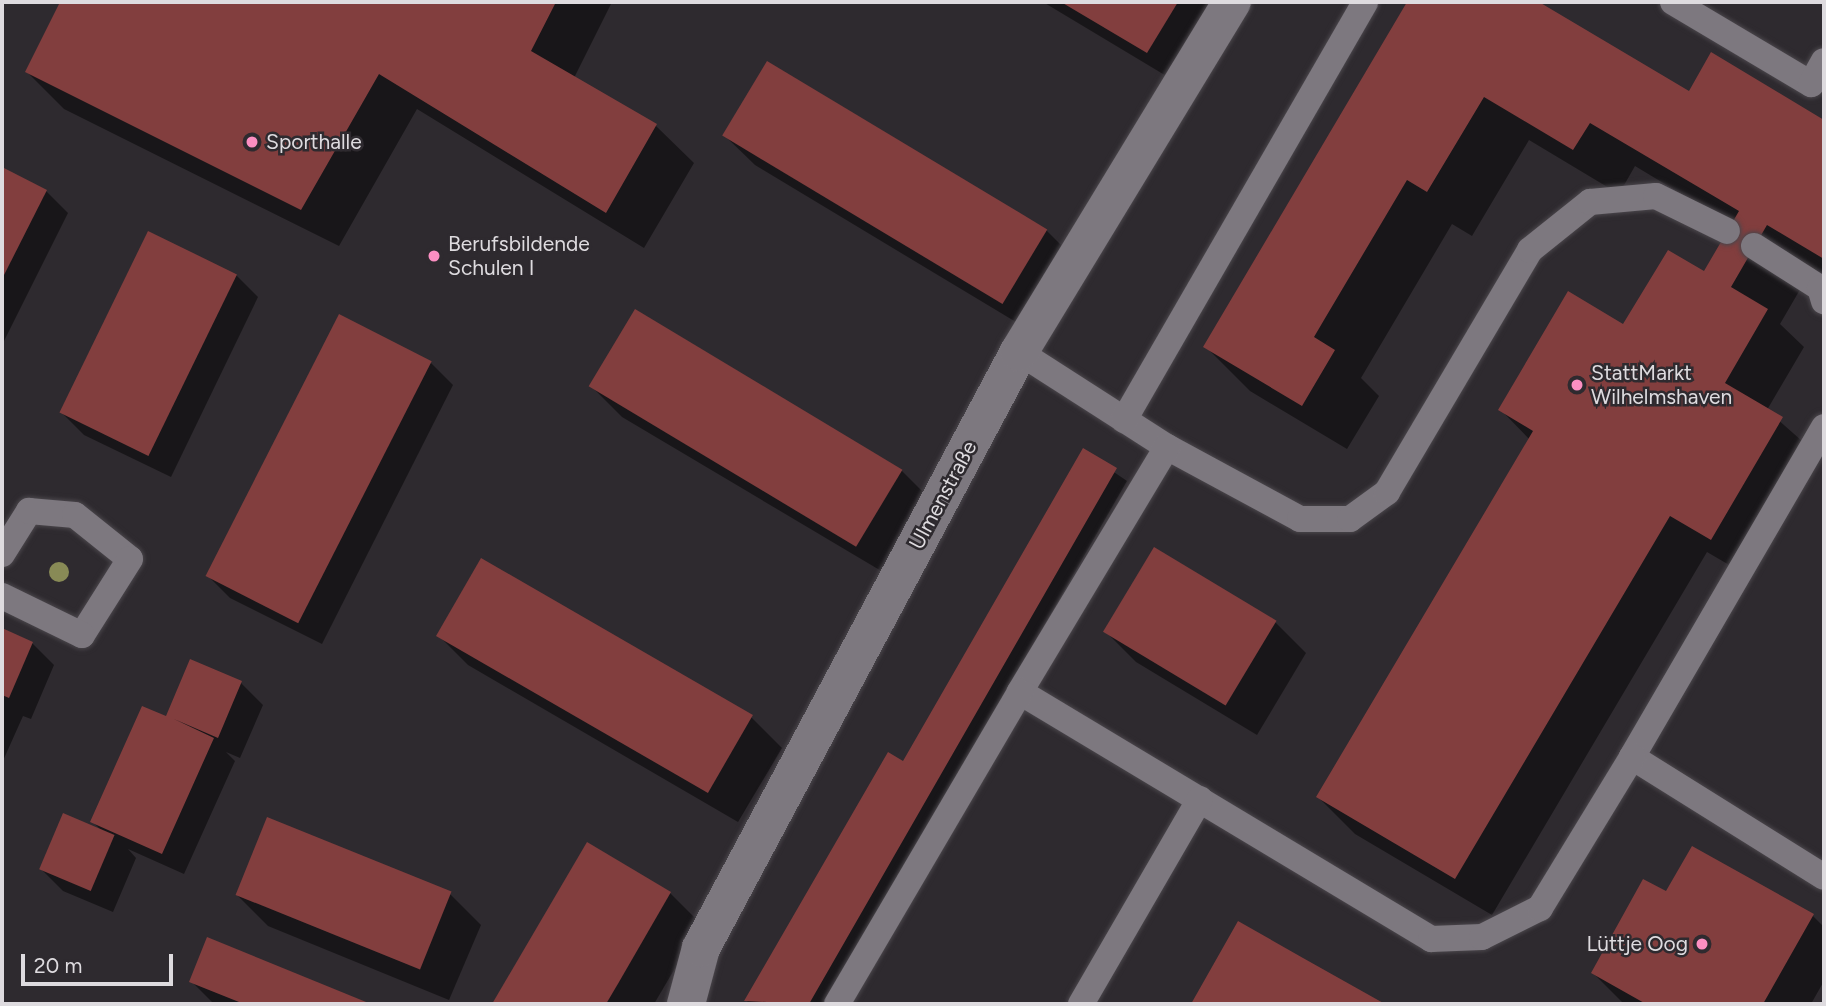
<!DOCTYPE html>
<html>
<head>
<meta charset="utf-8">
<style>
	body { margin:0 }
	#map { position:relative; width:1826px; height:1006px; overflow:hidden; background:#2e2a2f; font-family:Figtree,sans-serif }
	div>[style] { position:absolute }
	.shadow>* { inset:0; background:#0007 }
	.building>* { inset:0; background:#823e3e; transform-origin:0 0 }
	.roads { filter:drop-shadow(0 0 2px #4a464b) drop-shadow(0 0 2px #4a464b) }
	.lane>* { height:26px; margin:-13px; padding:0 13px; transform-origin:13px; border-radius:13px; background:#7d787f }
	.street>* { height:38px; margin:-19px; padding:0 19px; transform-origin:19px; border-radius:19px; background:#7d787f }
	.trees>* { width:20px; height:20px; margin:-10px; border-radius:50%; background:#888a56 }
	.dots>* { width:19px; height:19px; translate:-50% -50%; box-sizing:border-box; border:4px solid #2e2a2f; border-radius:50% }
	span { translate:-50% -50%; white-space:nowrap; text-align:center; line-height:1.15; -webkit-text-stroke:5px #2e2a2f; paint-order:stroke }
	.poi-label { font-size:21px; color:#dedbdf }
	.left { translate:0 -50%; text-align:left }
	.right { translate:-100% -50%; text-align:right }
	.street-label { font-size:21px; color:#dedbdf }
	.frame { position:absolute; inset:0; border:4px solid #dedbdf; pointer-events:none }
	.scale { position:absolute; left:21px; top:954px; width:152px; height:32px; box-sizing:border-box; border:4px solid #dedbdf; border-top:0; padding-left:9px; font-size:21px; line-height:24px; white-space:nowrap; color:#dedbdf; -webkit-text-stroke:5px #2e2a2f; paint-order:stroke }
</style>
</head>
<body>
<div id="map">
	<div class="shadow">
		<div style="clip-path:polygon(62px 2px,612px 2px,574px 78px,656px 126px,694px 163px,644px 248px,417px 109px,339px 246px,64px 109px,27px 72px)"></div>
		<div style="clip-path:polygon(1043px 2px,1216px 2px,1178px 83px)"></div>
		<div style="clip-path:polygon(1409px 2px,1536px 2px,1689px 93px,1712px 55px,1824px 122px,1824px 276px,1812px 269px,1780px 324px,1804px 347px,1767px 410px,1819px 456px,1748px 576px,1707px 552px,1492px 915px,1355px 834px,1318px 797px,1530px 440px,1500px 409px,1704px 273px,1733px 225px,1635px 166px,1619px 194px,1529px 140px,1472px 236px,1452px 224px,1361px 378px,1379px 396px,1347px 449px,1250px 391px,1205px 346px)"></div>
		<div style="clip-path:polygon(767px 64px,1046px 230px,1077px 261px,1034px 333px,755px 165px,724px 135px)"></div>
		<div style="clip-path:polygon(2px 169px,46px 191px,68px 213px,2px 345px)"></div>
		<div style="clip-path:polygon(236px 275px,258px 297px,171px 477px,84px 435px,62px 413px)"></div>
		<div style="clip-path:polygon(431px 363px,453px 385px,322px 644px,230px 598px,208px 576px)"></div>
		<div style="clip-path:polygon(591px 386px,902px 471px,932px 501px,888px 575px,622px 417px)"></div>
		<div style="clip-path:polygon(1083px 451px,1127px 481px,863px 942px,844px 1004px,750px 1004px,747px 1001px,889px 755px,904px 763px)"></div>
		<div style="clip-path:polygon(1154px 550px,1275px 622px,1306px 653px,1257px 735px,1136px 662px,1105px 631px)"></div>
		<div style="clip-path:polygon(482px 560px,751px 717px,782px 748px,738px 822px,468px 665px,438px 635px)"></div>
		<div style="clip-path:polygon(2px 630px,32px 643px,54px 665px,31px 719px,23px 716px,2px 763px)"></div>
		<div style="clip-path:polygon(241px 683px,263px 705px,240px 758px,226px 752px,235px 761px,184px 874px,128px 849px,136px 858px,113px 912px,63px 891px,41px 869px,102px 831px,92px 821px,167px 719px)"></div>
		<div style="clip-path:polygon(587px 845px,670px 893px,701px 924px,654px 1004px,494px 1004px)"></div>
		<div style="clip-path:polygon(1692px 848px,1813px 916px,1824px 927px,1824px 981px,1811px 1004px,1624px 1004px,1593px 973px,1667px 894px)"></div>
		<div style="clip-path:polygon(450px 894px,481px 925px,449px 1000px,268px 926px,237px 895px)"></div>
		<div style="clip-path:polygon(1239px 924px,1381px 1004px,1193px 1004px)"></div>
		<div style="clip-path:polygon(208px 939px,367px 1004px,213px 1003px,191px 981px)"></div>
	</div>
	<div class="building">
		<div style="clip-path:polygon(60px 2px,556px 2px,531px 51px,657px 124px,606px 213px,379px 74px,301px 210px,25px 72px)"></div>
		<div style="clip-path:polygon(1061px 2px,1178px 2px,1147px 53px)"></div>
		<div style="clip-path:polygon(1407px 2px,1539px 2px,1689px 91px,1711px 52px,1824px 120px,1824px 259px,1767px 225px,1731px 287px,1768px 309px,1725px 383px,1783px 417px,1711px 540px,1670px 516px,1455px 879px,1316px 797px,1533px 431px,1498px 410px,1568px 291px,1623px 324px,1668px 250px,1704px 271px,1739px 211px,1590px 123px,1573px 150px,1484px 97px,1427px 192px,1407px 180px,1324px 320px,1314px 337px,1335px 350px,1302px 406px,1203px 347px)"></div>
		<div style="left:767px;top:61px;width:327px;height:87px;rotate:31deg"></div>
		<div style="clip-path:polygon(2px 167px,47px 190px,2px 279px)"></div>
		<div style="left:148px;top:231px;width:99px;height:202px;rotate:26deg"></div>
		<div style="left:635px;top:309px;width:312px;height:90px;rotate:31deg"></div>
		<div style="left:339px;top:314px;width:104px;height:294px;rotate:27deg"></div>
		<div style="clip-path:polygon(1083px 448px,1117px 468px,809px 1004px,744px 1001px,888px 752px,903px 761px)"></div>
		<div style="left:1154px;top:547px;width:143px;height:99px;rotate:31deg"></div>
		<div style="left:481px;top:558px;width:314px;height:90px;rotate:30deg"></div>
		<div style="clip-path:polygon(2px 628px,33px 642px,9px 698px,2px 695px)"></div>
		<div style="clip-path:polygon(190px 659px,242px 681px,218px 738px,174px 719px,214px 738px,162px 854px,90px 822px,142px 706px,166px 716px)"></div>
		<div style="left:63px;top:813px;width:56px;height:61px;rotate:23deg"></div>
		<div style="left:267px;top:817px;width:199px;height:84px;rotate:22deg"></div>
		<div style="clip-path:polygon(587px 842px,671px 892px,619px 982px,606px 1004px,492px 1004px)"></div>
		<div style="clip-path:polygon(1692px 846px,1814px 914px,1763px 1004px,1646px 1004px,1591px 973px,1643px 879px,1666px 891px)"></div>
		<div style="clip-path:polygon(1238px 921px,1303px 958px,1385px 1004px,1191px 1004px)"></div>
		<div style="clip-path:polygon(207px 937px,371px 1004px,244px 1004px,189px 982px)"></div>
	</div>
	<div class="roads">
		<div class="lane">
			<div style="left:1673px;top:2px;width:161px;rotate:30.7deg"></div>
			<div style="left:1811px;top:84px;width:26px;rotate:-61deg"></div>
			<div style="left:1754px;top:246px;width:78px;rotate:32.5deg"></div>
			<div style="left:1820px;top:288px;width:14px;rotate:73deg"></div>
			<div style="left:1019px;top:352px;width:176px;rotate:32.7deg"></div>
			<div style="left:1167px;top:447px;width:151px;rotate:28.4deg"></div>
			<div style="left:1300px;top:519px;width:50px"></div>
			<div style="left:1350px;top:519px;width:46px;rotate:-36.1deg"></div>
			<div style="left:1387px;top:492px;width:281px;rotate:-59.4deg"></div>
			<div style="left:1530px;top:250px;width:77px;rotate:-38.7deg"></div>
			<div style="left:1590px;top:202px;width:66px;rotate:-5.2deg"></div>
			<div style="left:1656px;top:196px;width:79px;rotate:26.2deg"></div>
			<div style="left:1124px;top:420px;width:482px;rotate:-60deg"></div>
			<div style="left:1824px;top:427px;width:382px;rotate:120.2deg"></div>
			<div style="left:1632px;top:757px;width:226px;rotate:32deg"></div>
			<div style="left:1167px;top:447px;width:286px;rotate:121deg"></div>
			<div style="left:1020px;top:692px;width:480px;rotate:31deg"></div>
			<div style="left:1431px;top:939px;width:51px;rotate:-2.2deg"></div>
			<div style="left:1482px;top:937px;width:65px;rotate:-26.6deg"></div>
			<div style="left:1540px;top:908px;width:177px;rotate:-58.6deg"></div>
			<div style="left:2px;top:554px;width:51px;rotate:-57.9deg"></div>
			<div style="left:29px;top:511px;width:46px;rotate:5deg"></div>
			<div style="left:75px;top:515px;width:70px;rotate:38.7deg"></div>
			<div style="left:130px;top:559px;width:90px;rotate:122.3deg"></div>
			<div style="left:82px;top:635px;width:89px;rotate:-154deg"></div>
			<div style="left:837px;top:1004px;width:362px;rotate:-59.6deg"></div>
			<div style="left:1081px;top:1004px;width:237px;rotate:-59.9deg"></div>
		</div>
		<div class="street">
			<div style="left:686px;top:1004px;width:58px;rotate:-75deg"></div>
			<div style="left:701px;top:948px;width:676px;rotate:-61.92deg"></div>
			<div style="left:1019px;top:352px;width:410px;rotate:-58.7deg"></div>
		</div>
	</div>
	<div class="trees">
		<div style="left:59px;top:572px"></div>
	</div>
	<div class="dots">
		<div style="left:252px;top:142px;background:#fc8fc2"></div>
		<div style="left:434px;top:256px;background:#fc8fc2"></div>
		<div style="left:1577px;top:385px;background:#fc8fc2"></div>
		<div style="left:1702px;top:944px;background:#fc8fc2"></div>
	</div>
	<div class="poi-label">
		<span class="left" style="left:266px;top:142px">Sporthalle</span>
		<span class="left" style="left:448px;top:256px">Berufsbildende<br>Schulen I</span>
		<span class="left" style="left:1591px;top:385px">StattMarkt<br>Wilhelmshaven</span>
		<span class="right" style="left:1688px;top:944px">Lüttje Oog</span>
	</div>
	<div class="street-label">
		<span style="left:943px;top:495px;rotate:-62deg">Ulmenstraße</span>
	</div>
	<div class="frame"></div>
	<div class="scale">20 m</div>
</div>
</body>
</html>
